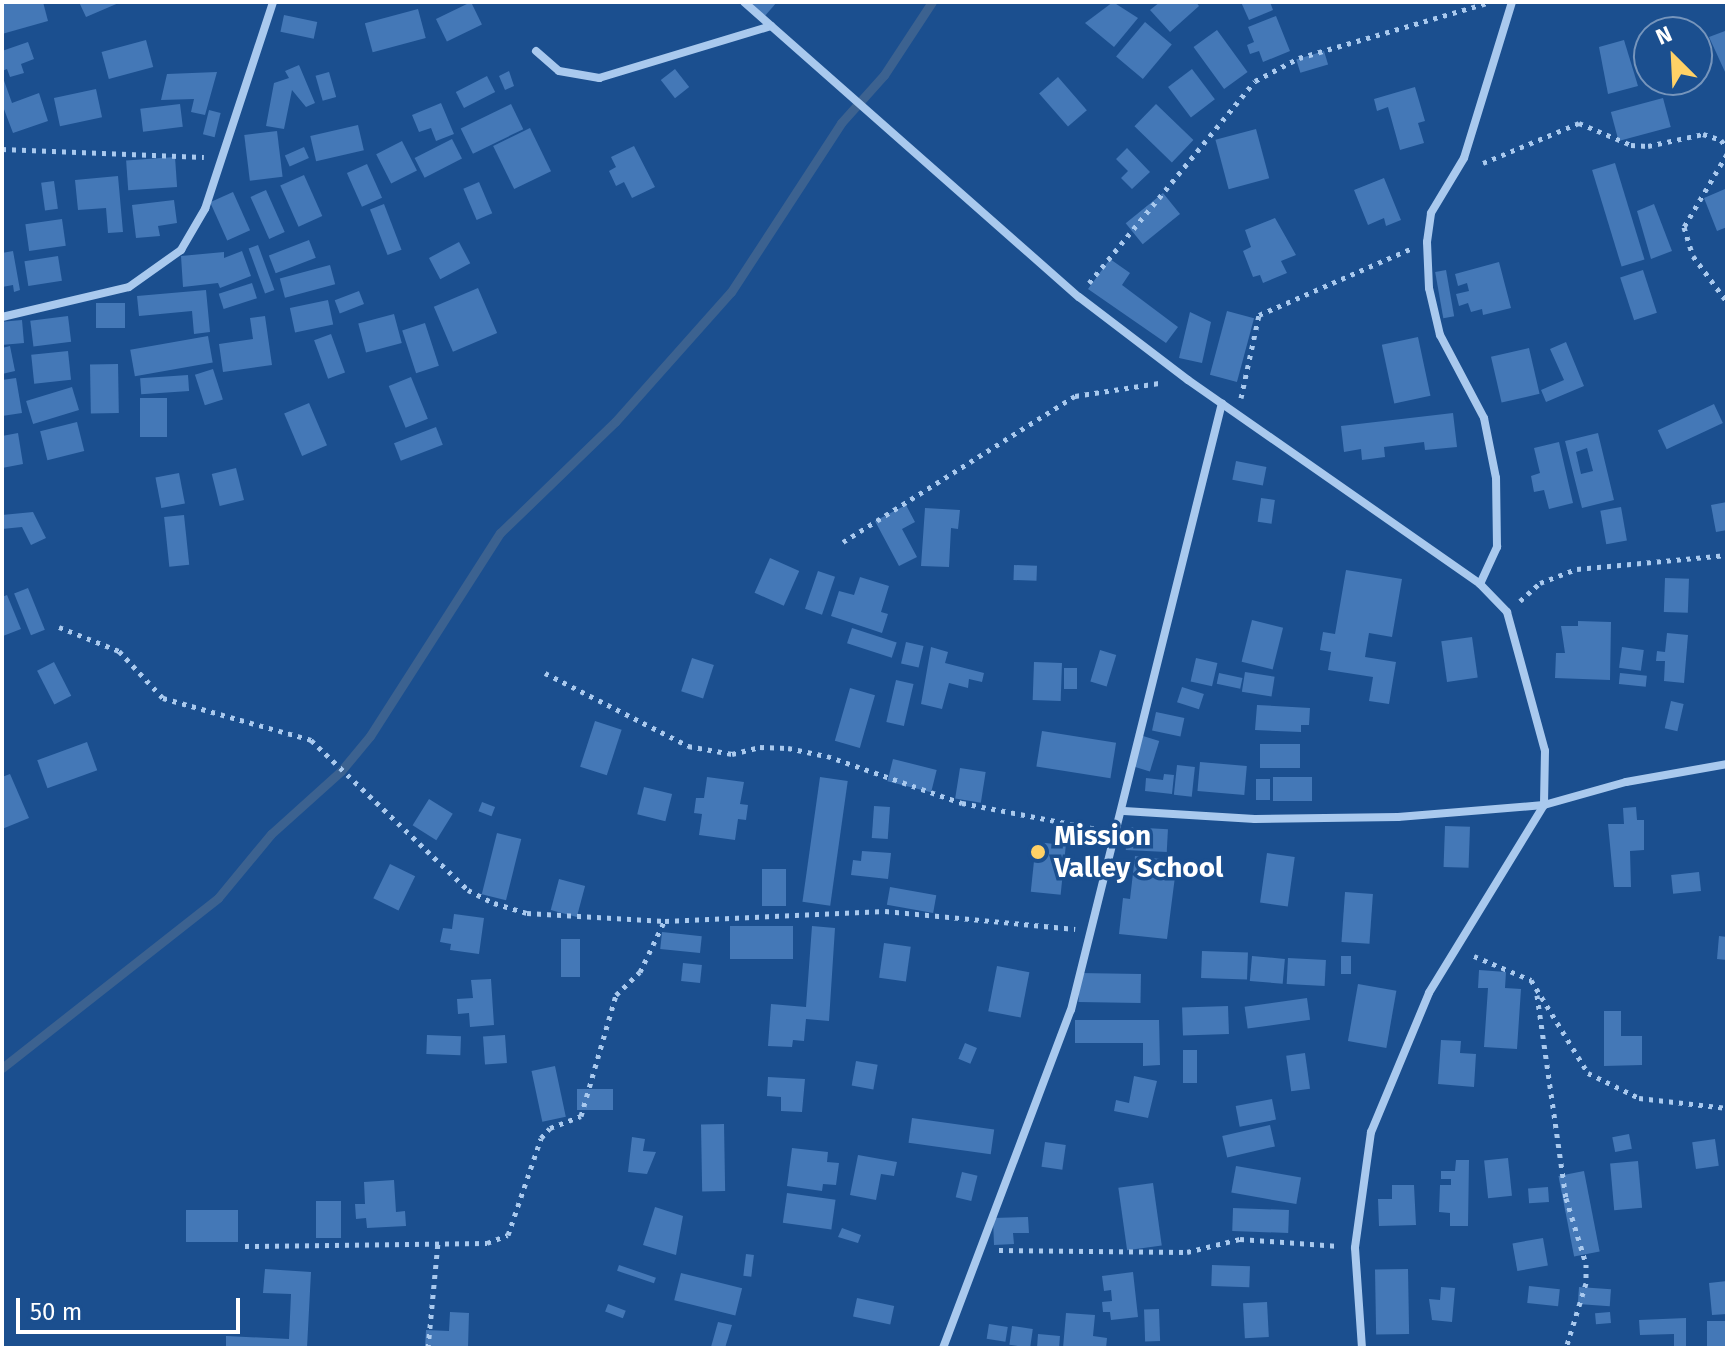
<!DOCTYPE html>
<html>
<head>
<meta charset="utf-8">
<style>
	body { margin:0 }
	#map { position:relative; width:1729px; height:1350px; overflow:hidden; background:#1b4f8f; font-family:"Fira Sans",sans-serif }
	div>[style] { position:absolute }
	.stream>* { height:9px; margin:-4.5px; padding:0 4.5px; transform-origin:4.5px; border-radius:4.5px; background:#3c6290 }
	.building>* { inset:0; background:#4478b7; transform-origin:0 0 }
	.path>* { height:5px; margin-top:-2.5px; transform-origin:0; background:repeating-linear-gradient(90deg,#a9c9ee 0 4px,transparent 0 10px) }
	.street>* { height:8px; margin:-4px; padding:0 4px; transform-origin:4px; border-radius:4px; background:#a9c9ee }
	.dots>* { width:22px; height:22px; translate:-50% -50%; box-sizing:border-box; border:4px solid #1b4f8f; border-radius:50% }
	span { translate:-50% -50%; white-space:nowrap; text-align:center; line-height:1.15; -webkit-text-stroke:7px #1b4f8f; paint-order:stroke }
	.poi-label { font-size:28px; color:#fff; font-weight:700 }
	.left { translate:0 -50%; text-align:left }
	.frame { position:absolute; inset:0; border:4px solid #fff; pointer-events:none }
	.north { position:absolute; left:1633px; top:16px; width:80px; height:80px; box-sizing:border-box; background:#1b4f8f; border:2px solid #7695bc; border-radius:50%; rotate:336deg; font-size:22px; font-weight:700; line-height:32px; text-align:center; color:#fff }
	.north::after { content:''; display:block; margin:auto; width:28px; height:36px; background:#ffd166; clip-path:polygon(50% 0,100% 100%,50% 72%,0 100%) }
	.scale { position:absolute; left:16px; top:1298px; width:224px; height:36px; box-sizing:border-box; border:4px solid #fff; border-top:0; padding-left:10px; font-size:24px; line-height:28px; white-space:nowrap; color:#fff; -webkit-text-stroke:6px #1b4f8f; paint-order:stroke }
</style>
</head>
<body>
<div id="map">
	<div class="stream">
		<div style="left:2px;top:1068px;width:275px;rotate:-38.2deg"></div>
		<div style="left:218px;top:898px;width:83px;rotate:-50.4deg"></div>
		<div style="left:271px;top:834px;width:94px;rotate:-42deg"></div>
		<div style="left:341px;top:771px;width:45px;rotate:-50.4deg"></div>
		<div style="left:370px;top:736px;width:241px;rotate:-57.4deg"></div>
		<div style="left:500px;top:533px;width:160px;rotate:-44deg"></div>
		<div style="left:615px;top:422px;width:174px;rotate:-48.3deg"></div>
		<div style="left:731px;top:292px;width:202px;rotate:-56.9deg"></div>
		<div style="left:841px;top:123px;width:64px;rotate:-48.1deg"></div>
		<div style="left:884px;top:75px;width:87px;rotate:-56.7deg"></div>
	</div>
	<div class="building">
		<div style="clip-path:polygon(2px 2px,43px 2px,48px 21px,2px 34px)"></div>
		<div style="clip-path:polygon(79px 2px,121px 2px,86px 17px)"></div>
		<div style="left:471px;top:2px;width:25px;height:39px;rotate:64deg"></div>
		<div style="clip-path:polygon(746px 2px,777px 2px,764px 17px)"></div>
		<div style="clip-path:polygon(1113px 2px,1138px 18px,1114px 47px,1085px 23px)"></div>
		<div style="clip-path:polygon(1160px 2px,1196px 2px,1199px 6px,1170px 32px,1150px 10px)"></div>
		<div style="clip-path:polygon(1241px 2px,1270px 2px,1273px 10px,1249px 20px)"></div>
		<div style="left:418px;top:9px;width:30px;height:55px;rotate:75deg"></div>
		<div style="left:284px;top:15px;width:34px;height:17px;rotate:12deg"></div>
		<div style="clip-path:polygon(1276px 16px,1290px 51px,1263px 62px,1259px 51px,1250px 54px,1247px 45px,1254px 42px,1248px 27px)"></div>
		<div style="left:1145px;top:22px;width:35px;height:45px;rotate:40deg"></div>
		<div style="left:1217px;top:30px;width:52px;height:29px;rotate:54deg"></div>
		<div style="clip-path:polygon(1725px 31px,1727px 38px,1726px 74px,1709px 37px)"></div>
		<div style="left:146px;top:40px;width:28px;height:46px;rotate:75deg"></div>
		<div style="clip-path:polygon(1624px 40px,1638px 86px,1608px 94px,1599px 47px)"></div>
		<div style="clip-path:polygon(28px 42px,34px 59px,21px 64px,24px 73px,10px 77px,7px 69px,2px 71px,2px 51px)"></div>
		<div style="left:1324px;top:51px;width:14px;height:29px;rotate:73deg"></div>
		<div style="clip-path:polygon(299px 65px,315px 103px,306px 107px,292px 90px,284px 129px,266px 126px,274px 83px,289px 78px,285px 71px)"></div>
		<div style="left:675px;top:69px;width:23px;height:18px;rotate:52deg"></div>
		<div style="left:1192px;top:69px;width:38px;height:30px;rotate:53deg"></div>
		<div style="clip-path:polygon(509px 71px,514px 86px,505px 90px,499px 76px)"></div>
		<div style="clip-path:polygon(217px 72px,205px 115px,191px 112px,194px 99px,161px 100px,167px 74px)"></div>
		<div style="left:329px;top:72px;width:26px;height:14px;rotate:74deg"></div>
		<div style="clip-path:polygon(2px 75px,12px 103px,39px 93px,48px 121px,13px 133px,2px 104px)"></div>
		<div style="left:487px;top:76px;width:18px;height:35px;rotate:63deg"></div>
		<div style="left:1058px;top:77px;width:44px;height:25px;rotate:49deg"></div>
		<div style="clip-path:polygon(1415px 87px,1425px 121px,1418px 123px,1424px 143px,1400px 150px,1388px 107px,1377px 111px,1374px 99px)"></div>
		<div style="left:96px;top:89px;width:29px;height:43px;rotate:78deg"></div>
		<div style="left:1663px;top:98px;width:30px;height:54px;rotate:75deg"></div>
		<div style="clip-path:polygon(441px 103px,454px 134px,436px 141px,431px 128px,419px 132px,412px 115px)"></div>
		<div style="left:180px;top:104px;width:23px;height:40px;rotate:83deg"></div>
		<div style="left:511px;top:104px;width:28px;height:56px;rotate:64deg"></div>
		<div style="left:1156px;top:104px;width:52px;height:31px;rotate:44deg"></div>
		<div style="left:209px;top:110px;width:12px;height:25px;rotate:14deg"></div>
		<div style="left:358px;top:125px;width:26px;height:49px;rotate:77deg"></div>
		<div style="left:530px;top:128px;width:48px;height:41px;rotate:64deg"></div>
		<div style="left:1256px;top:129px;width:51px;height:42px;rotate:75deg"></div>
		<div style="left:277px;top:131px;width:46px;height:33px;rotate:83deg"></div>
		<div style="left:452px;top:139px;width:22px;height:42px;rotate:63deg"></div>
		<div style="left:402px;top:141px;width:33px;height:29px;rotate:63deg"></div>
		<div style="clip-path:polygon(634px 146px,655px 187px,632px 198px,624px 182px,616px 186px,609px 171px,616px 167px,611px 157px)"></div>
		<div style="left:304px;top:147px;width:12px;height:21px;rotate:66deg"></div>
		<div style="clip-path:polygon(1127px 148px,1150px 172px,1132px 189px,1121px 178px,1128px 171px,1116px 159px)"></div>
		<div style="left:175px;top:157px;width:30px;height:49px;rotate:86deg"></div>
		<div style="left:1615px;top:163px;width:101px;height:24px;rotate:73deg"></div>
		<div style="left:367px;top:164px;width:37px;height:22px;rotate:66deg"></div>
		<div style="left:304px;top:175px;width:45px;height:26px;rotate:66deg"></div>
		<div style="clip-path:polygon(118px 176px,123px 232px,108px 233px,106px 208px,78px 210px,75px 180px)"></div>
		<div style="clip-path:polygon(1384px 178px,1401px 220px,1386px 226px,1384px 218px,1368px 225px,1354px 190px)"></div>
		<div style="left:54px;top:181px;width:28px;height:13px;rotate:82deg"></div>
		<div style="left:479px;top:182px;width:34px;height:17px;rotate:67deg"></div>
		<div style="clip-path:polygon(1725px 189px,1727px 227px,1717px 231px,1704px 198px)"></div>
		<div style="left:266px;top:190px;width:46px;height:17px;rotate:66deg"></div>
		<div style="left:233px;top:192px;width:42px;height:25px;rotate:66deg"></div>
		<div style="left:1163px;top:193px;width:27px;height:48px;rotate:51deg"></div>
		<div style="clip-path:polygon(174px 200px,177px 223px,158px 226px,160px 236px,136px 238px,132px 205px)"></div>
		<div style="left:384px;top:204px;width:49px;height:15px;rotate:69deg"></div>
		<div style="clip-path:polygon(1654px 204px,1672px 251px,1651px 259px,1637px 211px)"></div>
		<div style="clip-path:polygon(1275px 218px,1296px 255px,1281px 261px,1287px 273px,1263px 283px,1260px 275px,1253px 277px,1243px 251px,1251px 247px,1245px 230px)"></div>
		<div style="left:62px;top:219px;width:27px;height:37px;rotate:82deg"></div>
		<div style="left:309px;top:240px;width:19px;height:43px;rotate:69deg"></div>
		<div style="left:459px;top:242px;width:24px;height:34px;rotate:62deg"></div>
		<div style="left:258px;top:245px;width:48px;height:10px;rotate:70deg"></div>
		<div style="clip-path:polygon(13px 251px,20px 290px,14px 292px,13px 285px,2px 287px,2px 253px)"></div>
		<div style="clip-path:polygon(242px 251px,251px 276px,220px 288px,218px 283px,183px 287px,181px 256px,224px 252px,224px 258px)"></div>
		<div style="left:58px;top:256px;width:25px;height:34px;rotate:81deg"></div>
		<div style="clip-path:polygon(1110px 259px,1130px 273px,1122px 285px,1178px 327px,1166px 343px,1088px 289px)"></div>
		<div style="clip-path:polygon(1499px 262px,1511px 308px,1483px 315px,1482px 309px,1471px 312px,1468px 303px,1459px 306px,1456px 294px,1469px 291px,1467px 283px,1458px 286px,1455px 274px)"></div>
		<div style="left:330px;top:265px;width:20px;height:52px;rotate:75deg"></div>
		<div style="left:1446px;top:270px;width:47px;height:11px;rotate:80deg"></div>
		<div style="left:1643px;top:270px;width:45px;height:24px;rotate:72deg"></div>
		<div style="left:252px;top:283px;width:16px;height:35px;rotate:72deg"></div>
		<div style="left:478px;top:288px;width:49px;height:48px;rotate:67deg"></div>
		<div style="clip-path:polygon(206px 290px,210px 332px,194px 334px,192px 311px,139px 316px,137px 296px)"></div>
		<div style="left:359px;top:291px;width:14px;height:26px;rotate:69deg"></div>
		<div style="left:328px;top:300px;width:25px;height:39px;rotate:78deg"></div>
		<div style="left:96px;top:303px;width:29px;height:25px"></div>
		<div style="left:1227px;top:311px;width:28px;height:66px;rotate:15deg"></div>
		<div style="clip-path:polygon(1190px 312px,1211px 322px,1202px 363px,1179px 358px)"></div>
		<div style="left:394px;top:314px;width:30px;height:37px;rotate:75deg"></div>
		<div style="left:68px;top:316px;width:26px;height:38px;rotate:83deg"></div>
		<div style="clip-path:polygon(265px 316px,272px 365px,223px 372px,219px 344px,253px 339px,250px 318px)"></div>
		<div style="left:22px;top:320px;width:23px;height:20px;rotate:85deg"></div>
		<div style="left:425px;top:323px;width:45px;height:24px;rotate:72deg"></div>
		<div style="left:331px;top:334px;width:41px;height:18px;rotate:70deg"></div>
		<div style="left:208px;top:336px;width:27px;height:79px;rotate:80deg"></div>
		<div style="left:1418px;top:337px;width:60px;height:37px;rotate:78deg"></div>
		<div style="clip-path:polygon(1566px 342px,1584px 386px,1546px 402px,1541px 390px,1564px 380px,1550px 349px)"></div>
		<div style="clip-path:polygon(10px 346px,15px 371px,2px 374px,2px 348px)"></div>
		<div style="left:1529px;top:348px;width:47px;height:39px;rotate:77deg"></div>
		<div style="left:68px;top:351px;width:29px;height:37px;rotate:84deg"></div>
		<div style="left:118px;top:364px;width:49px;height:28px;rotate:89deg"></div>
		<div style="left:213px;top:369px;width:32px;height:19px;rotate:72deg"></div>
		<div style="left:188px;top:375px;width:16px;height:48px;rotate:86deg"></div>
		<div style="left:411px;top:377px;width:45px;height:24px;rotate:68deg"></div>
		<div style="clip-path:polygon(16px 378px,22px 413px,2px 416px,2px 380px)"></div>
		<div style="left:72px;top:387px;width:24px;height:48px;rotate:73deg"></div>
		<div style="left:140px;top:398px;width:27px;height:39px"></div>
		<div style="left:309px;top:403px;width:46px;height:27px;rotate:67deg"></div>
		<div style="left:1714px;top:404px;width:21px;height:62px;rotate:65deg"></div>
		<div style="clip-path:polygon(1453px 413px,1457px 447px,1425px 450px,1424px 442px,1384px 447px,1385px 457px,1362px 460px,1361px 449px,1344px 452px,1341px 426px)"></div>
		<div style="left:77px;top:422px;width:30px;height:38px;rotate:76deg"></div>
		<div style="left:436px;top:427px;width:19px;height:45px;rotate:69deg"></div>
		<div style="clip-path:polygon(18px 433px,23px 464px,2px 468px,2px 436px)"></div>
		<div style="clip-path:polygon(evenodd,1598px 433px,1614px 500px,1582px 508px,1565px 441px,1598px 433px,1587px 448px,1593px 471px,1581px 474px,1576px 452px,1587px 448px)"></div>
		<div style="clip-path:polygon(1559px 442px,1573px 503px,1549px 509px,1544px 490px,1534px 492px,1531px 476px,1540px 473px,1534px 448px)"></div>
		<div style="left:1236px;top:461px;width:31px;height:19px;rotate:11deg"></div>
		<div style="left:236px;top:468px;width:33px;height:25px;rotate:76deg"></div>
		<div style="left:179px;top:473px;width:31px;height:24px;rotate:79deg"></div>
		<div style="left:1261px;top:498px;width:14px;height:24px;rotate:8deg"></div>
		<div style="clip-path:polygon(1727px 502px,1727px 530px,1716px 532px,1711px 505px)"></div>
		<div style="clip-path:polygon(906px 505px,915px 522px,902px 529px,917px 557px,899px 566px,875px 521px)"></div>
		<div style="left:1621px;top:507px;width:34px;height:21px;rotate:80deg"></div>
		<div style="clip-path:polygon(925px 508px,960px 510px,958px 529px,951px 528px,949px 567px,921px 566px)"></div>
		<div style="clip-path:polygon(33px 512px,46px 538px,31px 545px,22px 527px,2px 529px,2px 515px)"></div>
		<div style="left:184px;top:515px;width:50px;height:20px;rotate:84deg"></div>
		<div style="left:770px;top:558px;width:32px;height:38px;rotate:24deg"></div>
		<div style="left:1014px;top:565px;width:23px;height:15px;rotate:2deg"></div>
		<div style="clip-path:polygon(1346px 570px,1402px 579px,1392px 637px,1369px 633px,1365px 657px,1396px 662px,1389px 704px,1369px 701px,1373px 677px,1328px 670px,1331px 652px,1320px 650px,1323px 632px,1335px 634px)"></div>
		<div style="left:818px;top:571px;width:18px;height:40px;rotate:19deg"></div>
		<div style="clip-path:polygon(860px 577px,889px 586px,881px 612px,888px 614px,882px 633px,831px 616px,839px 591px,854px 595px)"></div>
		<div style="left:1665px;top:578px;width:24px;height:34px;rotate:2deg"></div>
		<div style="left:28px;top:588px;width:45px;height:15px;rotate:68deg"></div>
		<div style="clip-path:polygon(7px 595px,21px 629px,3px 636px,2px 597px)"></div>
		<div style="left:1252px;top:620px;width:32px;height:43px;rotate:14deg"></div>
		<div style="clip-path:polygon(1578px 621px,1611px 622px,1610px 680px,1555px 678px,1556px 653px,1565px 653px,1561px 626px,1578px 626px)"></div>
		<div style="left:852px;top:628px;width:47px;height:16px;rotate:18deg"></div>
		<div style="clip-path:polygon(1667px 633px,1688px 635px,1684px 683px,1664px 681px,1665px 661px,1656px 661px,1657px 651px,1665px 652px)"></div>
		<div style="left:1472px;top:637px;width:41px;height:31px;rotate:82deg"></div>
		<div style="left:906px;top:642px;width:18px;height:22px;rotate:13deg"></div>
		<div style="clip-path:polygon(931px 647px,948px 652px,945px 663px,984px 673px,982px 682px,969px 679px,968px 688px,949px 683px,942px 709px,921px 704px)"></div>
		<div style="left:1622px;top:647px;width:22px;height:21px;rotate:8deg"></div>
		<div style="left:1100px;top:650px;width:17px;height:33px;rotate:17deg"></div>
		<div style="left:692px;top:658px;width:23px;height:35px;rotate:18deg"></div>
		<div style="left:1196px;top:658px;width:22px;height:24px;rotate:13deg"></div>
		<div style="left:54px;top:662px;width:38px;height:19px;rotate:63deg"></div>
		<div style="left:1034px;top:662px;width:28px;height:38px;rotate:2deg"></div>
		<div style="left:1064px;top:668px;width:13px;height:21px"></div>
		<div style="left:1245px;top:672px;width:30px;height:20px;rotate:9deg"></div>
		<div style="left:1219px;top:673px;width:24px;height:11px;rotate:12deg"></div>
		<div style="left:1620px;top:673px;width:27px;height:11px;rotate:6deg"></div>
		<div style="left:896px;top:680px;width:18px;height:43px;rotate:13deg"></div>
		<div style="left:1182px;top:687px;width:23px;height:16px;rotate:18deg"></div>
		<div style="left:850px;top:688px;width:26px;height:55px;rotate:16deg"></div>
		<div style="left:1671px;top:701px;width:13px;height:28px;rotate:13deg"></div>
		<div style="clip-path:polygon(1257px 705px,1310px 708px,1309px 725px,1301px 725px,1301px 732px,1255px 730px)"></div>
		<div style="left:1156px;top:712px;width:29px;height:19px;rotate:12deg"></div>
		<div style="left:595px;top:721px;width:28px;height:48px;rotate:18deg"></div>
		<div style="left:1042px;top:731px;width:75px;height:36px;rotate:9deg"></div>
		<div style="left:1143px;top:736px;width:17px;height:32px;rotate:17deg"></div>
		<div style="left:87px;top:742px;width:30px;height:53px;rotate:70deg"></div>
		<div style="left:1300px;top:744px;width:24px;height:40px;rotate:90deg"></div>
		<div style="left:893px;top:759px;width:45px;height:23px;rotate:14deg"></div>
		<div style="left:1200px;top:762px;width:47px;height:29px;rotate:5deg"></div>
		<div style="left:1177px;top:765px;width:18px;height:30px;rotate:6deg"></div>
		<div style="left:960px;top:768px;width:26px;height:31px;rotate:9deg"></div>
		<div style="clip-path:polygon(10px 774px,29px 818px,2px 829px,2px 777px)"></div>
		<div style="clip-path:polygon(1164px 774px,1174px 775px,1172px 794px,1145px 791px,1146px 778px,1163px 780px)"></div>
		<div style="clip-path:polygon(707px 777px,744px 782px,740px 804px,748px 805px,746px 820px,738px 819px,735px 840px,699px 835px,702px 814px,694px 813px,696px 798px,704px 798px)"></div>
		<div style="left:820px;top:777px;width:28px;height:126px;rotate:8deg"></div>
		<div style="left:1273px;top:777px;width:39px;height:24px"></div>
		<div style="left:1256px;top:779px;width:14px;height:21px"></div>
		<div style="left:644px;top:787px;width:29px;height:28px;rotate:14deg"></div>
		<div style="left:429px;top:799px;width:28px;height:31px;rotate:32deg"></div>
		<div style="left:482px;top:802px;width:14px;height:10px;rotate:21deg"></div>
		<div style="left:874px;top:806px;width:16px;height:32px;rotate:4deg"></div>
		<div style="clip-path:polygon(1636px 807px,1637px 820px,1644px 820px,1644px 850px,1630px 851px,1631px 887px,1614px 887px,1608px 824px,1624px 824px,1623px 808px)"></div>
		<div style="left:1445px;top:826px;width:25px;height:41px;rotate:2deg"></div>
		<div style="left:1127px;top:827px;width:41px;height:23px;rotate:3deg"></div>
		<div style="left:497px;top:833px;width:25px;height:63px;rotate:14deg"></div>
		<div style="left:1036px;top:842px;width:30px;height:50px;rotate:6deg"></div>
		<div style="clip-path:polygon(862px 851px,891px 853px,888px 879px,851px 875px,853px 860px,861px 861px)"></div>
		<div style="left:1267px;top:853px;width:28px;height:50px;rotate:8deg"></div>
		<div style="clip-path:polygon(1135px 856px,1177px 861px,1167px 939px,1119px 934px,1123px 898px,1130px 899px)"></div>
		<div style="left:390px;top:864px;width:28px;height:38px;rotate:26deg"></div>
		<div style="left:786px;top:869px;width:37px;height:24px;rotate:90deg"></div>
		<div style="left:1699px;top:872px;width:19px;height:28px;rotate:84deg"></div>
		<div style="left:559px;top:879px;width:27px;height:32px;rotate:15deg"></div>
		<div style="left:890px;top:887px;width:47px;height:18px;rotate:10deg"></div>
		<div style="left:1345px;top:892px;width:28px;height:50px;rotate:4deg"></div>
		<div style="clip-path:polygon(454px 914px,484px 918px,479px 954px,450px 950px,451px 944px,440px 942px,443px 928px,452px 929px)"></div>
		<div style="left:730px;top:926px;width:63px;height:33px"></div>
		<div style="clip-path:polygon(812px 926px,835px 928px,829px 1021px,806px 1019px,804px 1041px,793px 1040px,792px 1047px,768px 1046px,771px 1004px,806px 1007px)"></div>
		<div style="left:662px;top:932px;width:40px;height:17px;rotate:6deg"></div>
		<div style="clip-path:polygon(1719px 936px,1727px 937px,1727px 960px,1717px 959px)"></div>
		<div style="left:580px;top:939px;width:38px;height:19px;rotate:90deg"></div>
		<div style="left:884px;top:943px;width:27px;height:35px;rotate:8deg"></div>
		<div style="left:1202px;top:951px;width:46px;height:27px;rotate:2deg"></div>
		<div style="left:1252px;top:956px;width:33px;height:25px;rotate:5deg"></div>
		<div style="left:1341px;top:956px;width:10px;height:18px"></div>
		<div style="left:1288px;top:958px;width:38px;height:26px;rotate:3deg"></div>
		<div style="left:683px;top:963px;width:19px;height:18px;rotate:6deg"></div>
		<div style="left:997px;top:966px;width:33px;height:46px;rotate:11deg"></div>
		<div style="clip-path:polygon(1479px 970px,1506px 972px,1505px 988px,1521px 989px,1517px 1049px,1484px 1047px,1488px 988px,1478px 988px)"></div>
		<div style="left:1079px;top:973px;width:62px;height:29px;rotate:1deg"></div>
		<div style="clip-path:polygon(491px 979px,494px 1025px,470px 1027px,469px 1013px,458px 1014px,457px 999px,473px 998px,471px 980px)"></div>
		<div style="left:1358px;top:984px;width:39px;height:58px;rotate:10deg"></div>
		<div style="left:1307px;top:998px;width:22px;height:63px;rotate:82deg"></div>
		<div style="left:1228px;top:1006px;width:28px;height:46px;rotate:88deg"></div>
		<div style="clip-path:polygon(1604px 1011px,1621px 1011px,1621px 1036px,1642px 1036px,1642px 1065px,1604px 1066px)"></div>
		<div style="clip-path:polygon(1075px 1020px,1159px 1020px,1160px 1065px,1143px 1066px,1143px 1043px,1075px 1043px)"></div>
		<div style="left:427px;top:1035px;width:34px;height:19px;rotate:2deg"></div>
		<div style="left:505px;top:1035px;width:28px;height:22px;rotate:86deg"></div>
		<div style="clip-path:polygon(1441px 1040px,1461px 1041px,1460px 1053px,1476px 1054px,1474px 1087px,1438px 1084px)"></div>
		<div style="left:965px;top:1043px;width:13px;height:17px;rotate:23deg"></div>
		<div style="left:1183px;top:1050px;width:14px;height:33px"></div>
		<div style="left:1305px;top:1053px;width:36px;height:19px;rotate:82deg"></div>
		<div style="left:856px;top:1061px;width:22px;height:25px;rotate:10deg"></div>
		<div style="left:555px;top:1066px;width:52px;height:24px;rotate:78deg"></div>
		<div style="clip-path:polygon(1134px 1076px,1157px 1081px,1148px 1118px,1114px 1111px,1116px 1100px,1129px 1103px)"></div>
		<div style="clip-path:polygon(768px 1077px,805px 1079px,802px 1112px,781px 1111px,781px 1097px,767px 1096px)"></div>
		<div style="left:613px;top:1089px;width:21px;height:36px;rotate:90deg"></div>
		<div style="left:1272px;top:1099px;width:21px;height:37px;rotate:79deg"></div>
		<div style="left:912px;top:1118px;width:83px;height:25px;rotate:8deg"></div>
		<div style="left:724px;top:1124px;width:67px;height:23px;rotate:89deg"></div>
		<div style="left:1270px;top:1125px;width:22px;height:49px;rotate:77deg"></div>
		<div style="left:1629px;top:1134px;width:15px;height:17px;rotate:79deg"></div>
		<div style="clip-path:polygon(632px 1137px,645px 1139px,643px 1151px,656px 1152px,647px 1174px,628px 1172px)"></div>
		<div style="left:1715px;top:1139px;width:27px;height:23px;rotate:82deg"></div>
		<div style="left:1045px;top:1142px;width:21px;height:25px;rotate:8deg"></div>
		<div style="clip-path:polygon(792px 1148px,828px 1152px,827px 1162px,839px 1163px,836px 1185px,823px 1184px,822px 1191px,787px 1186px)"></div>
		<div style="clip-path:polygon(858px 1155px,897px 1162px,894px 1176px,881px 1174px,876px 1200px,850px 1195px)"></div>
		<div style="left:1508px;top:1158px;width:38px;height:24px;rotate:84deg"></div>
		<div style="clip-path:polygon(1456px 1160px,1469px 1160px,1468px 1226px,1450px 1226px,1450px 1213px,1439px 1212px,1440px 1185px,1451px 1185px,1451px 1179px,1441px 1179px,1441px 1171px,1455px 1171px)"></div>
		<div style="left:1638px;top:1161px;width:47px;height:28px;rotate:85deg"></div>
		<div style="left:1236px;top:1166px;width:66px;height:27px;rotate:10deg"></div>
		<div style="left:1584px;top:1171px;width:82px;height:26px;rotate:79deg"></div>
		<div style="left:962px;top:1172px;width:16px;height:26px;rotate:14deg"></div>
		<div style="clip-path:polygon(394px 1180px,396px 1212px,405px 1211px,406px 1226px,367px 1228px,366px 1218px,356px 1219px,355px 1204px,365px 1204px,364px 1182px)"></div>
		<div style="left:1153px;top:1183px;width:63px;height:35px;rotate:82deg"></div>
		<div style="clip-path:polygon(1392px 1185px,1414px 1185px,1416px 1225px,1379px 1226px,1378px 1199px,1392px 1199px)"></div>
		<div style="left:1548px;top:1187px;width:15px;height:20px;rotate:86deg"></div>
		<div style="left:787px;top:1193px;width:49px;height:30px;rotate:8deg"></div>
		<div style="left:341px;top:1201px;width:37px;height:25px;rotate:90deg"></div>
		<div style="clip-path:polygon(655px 1207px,683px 1216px,676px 1255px,643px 1245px)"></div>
		<div style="left:238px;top:1210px;width:32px;height:52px;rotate:90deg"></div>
		<div style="left:1289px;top:1210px;width:23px;height:56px;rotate:92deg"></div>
		<div style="clip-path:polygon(1028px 1217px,1029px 1233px,1013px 1233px,1014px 1244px,994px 1245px,993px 1218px)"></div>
		<div style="clip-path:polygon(842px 1228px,861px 1235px,858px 1243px,838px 1237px)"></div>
		<div style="left:1543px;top:1238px;width:28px;height:31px;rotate:80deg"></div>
		<div style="left:746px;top:1254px;width:8px;height:22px;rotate:7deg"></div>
		<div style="left:619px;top:1265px;width:39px;height:6px;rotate:19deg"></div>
		<div style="left:1212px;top:1265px;width:38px;height:21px;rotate:2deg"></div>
		<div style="clip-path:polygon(265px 1269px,311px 1272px,307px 1348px,226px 1348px,226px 1336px,289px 1339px,291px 1294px,263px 1293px)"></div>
		<div style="left:1408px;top:1269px;width:65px;height:33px;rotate:89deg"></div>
		<div style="clip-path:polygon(1133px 1272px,1138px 1317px,1111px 1320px,1110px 1312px,1103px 1312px,1102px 1302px,1112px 1301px,1111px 1290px,1104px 1291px,1102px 1276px)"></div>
		<div style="left:681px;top:1273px;width:63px;height:28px;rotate:14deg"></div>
		<div style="clip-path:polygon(1727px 1281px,1727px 1314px,1712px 1315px,1709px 1283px)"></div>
		<div style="left:1529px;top:1286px;width:31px;height:17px;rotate:6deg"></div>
		<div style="clip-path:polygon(1441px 1287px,1455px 1288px,1452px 1322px,1432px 1320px,1429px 1299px,1440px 1300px)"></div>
		<div style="left:1579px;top:1287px;width:32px;height:17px;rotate:4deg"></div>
		<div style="left:857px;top:1298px;width:38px;height:19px;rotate:12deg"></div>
		<div style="left:1267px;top:1302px;width:35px;height:24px;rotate:87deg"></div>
		<div style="left:608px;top:1304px;width:19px;height:8px;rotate:21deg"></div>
		<div style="left:1159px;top:1309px;width:32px;height:15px;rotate:88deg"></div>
		<div style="clip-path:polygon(450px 1312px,469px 1313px,468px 1348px,425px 1348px,426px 1330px,449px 1331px)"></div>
		<div style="left:1610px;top:1312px;width:11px;height:15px;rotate:85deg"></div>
		<div style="clip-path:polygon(1066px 1313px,1095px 1315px,1093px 1336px,1107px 1338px,1106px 1348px,1063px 1348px)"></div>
		<div style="clip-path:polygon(1686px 1318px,1686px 1347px,1674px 1348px,1674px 1334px,1640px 1335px,1639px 1320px)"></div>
		<div style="left:1707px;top:1321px;width:20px;height:27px"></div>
		<div style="clip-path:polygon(718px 1322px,732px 1325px,725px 1348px,711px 1347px)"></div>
		<div style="left:989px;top:1324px;width:19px;height:15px;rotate:9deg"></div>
		<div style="left:1012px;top:1326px;width:21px;height:19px;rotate:8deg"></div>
		<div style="clip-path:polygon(1038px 1334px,1060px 1336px,1059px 1348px,1037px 1348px)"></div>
	</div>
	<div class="path">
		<div style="left:2px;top:149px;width:202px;rotate:2.3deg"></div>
		<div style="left:1727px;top:154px;width:85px;rotate:120.5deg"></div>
		<div style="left:1684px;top:227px;width:30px;rotate:73deg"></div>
		<div style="left:1693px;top:256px;width:57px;rotate:53.5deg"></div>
		<div style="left:1483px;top:163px;width:104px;rotate:-22.6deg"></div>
		<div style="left:1579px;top:123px;width:56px;rotate:22.9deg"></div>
		<div style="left:1631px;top:145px;width:17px;rotate:3deg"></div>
		<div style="left:1648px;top:146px;width:56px;rotate:-12.3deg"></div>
		<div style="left:1703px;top:134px;width:19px;rotate:18deg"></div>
		<div style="left:1721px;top:140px;width:10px;rotate:53deg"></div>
		<div style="left:1089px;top:283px;width:261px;rotate:-50.6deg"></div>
		<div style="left:1255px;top:81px;width:50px;rotate:-27.6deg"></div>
		<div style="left:1299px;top:58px;width:200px;rotate:-16.3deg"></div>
		<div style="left:1241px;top:398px;width:85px;rotate:-77.8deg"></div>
		<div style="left:1259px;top:315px;width:165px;rotate:-23.6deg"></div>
		<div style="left:843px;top:542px;width:274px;rotate:-32.2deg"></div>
		<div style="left:1075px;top:396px;width:85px;rotate:-8.8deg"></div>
		<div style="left:1520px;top:601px;width:27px;rotate:-42deg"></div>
		<div style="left:1540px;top:583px;width:40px;rotate:-21deg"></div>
		<div style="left:1577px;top:569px;width:151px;rotate:-5.3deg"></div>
		<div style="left:59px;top:627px;width:65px;rotate:21.8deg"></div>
		<div style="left:119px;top:651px;width:64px;rotate:46.9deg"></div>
		<div style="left:163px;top:698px;width:154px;rotate:15.8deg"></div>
		<div style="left:311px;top:740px;width:217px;rotate:43.7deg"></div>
		<div style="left:468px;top:890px;width:29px;rotate:27deg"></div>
		<div style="left:494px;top:903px;width:34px;rotate:17deg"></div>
		<div style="left:527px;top:913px;width:138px;rotate:3.3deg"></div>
		<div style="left:665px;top:921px;width:220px;rotate:-2.6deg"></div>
		<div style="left:885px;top:911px;width:191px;rotate:5.4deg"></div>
		<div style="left:545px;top:673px;width:161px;rotate:27deg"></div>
		<div style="left:688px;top:746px;width:45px;rotate:10.3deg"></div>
		<div style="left:732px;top:754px;width:29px;rotate:-14deg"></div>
		<div style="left:760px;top:747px;width:28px;rotate:2deg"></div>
		<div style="left:788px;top:748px;width:40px;rotate:12deg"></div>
		<div style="left:827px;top:756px;width:143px;rotate:19.2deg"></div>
		<div style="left:962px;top:803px;width:137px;rotate:10.9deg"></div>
		<div style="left:1474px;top:956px;width:62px;rotate:22.8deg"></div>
		<div style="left:1531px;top:980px;width:109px;rotate:58.5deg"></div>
		<div style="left:1588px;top:1073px;width:57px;rotate:26.1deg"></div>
		<div style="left:1639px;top:1098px;width:89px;rotate:6.5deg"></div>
		<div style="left:1537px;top:995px;width:205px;rotate:81.9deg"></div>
		<div style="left:1566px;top:1198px;width:69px;rotate:73.1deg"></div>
		<div style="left:1586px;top:1264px;width:19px;rotate:90deg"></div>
		<div style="left:1586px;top:1283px;width:68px;rotate:107.1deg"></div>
		<div style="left:245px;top:1246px;width:242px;rotate:-0.7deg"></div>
		<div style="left:487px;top:1243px;width:22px;rotate:-21deg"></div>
		<div style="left:508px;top:1235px;width:102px;rotate:-71.2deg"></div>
		<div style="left:541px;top:1138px;width:13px;rotate:-48deg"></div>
		<div style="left:550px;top:1128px;width:33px;rotate:-21deg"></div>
		<div style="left:581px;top:1116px;width:126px;rotate:-73.9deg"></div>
		<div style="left:616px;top:995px;width:33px;rotate:-44deg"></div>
		<div style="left:640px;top:972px;width:55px;rotate:-64.4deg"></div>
		<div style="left:999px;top:1250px;width:188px;rotate:0.6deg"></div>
		<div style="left:1187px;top:1252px;width:55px;rotate:-13.8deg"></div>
		<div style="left:1240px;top:1239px;width:99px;rotate:4deg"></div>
		<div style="left:428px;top:1348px;width:105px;rotate:-84.6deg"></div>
		<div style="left:768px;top:1348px;width:9px"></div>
	</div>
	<div class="street">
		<div style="left:744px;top:2px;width:446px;rotate:41.4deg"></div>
		<div style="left:1079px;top:297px;width:137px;rotate:37.3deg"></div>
		<div style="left:1188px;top:380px;width:356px;rotate:34.9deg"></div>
		<div style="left:1480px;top:584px;width:39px;rotate:46deg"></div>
		<div style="left:1507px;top:612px;width:144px;rotate:74.7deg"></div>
		<div style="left:1545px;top:751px;width:54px;rotate:91.1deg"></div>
		<div style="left:1544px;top:805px;width:220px;rotate:121.5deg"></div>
		<div style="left:1429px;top:993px;width:151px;rotate:112.6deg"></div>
		<div style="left:1371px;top:1132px;width:117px;rotate:97.9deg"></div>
		<div style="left:1355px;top:1248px;width:100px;rotate:86deg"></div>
		<div style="left:536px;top:51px;width:30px;rotate:41deg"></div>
		<div style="left:559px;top:71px;width:41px;rotate:9.9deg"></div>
		<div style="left:599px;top:78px;width:180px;rotate:-16.8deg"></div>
		<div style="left:2px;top:317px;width:130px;rotate:-13.3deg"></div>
		<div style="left:129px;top:287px;width:64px;rotate:-35.4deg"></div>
		<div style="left:181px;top:250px;width:48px;rotate:-59.7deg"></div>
		<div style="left:205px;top:209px;width:218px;rotate:-71.8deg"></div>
		<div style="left:1480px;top:584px;width:41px;rotate:-65.3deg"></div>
		<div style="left:1497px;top:547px;width:69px;rotate:-90.8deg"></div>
		<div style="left:1496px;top:478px;width:61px;rotate:-101.3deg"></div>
		<div style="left:1484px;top:418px;width:94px;rotate:-117.9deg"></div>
		<div style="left:1440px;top:335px;width:48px;rotate:-103.2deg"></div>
		<div style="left:1429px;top:288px;width:46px;rotate:-92.5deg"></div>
		<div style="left:1427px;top:242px;width:29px;rotate:-82deg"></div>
		<div style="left:1431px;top:213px;width:64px;rotate:-59deg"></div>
		<div style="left:1464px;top:158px;width:163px;rotate:-72.9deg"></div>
		<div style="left:1124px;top:811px;width:131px;rotate:3.5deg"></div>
		<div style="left:1255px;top:819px;width:143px;rotate:-0.8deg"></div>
		<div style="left:1398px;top:817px;width:146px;rotate:-4.7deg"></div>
		<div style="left:1544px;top:805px;width:85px;rotate:-15.7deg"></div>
		<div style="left:1626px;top:782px;width:103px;rotate:-10.1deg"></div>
		<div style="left:943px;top:1348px;width:361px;rotate:-69.3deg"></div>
		<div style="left:1071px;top:1010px;width:625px;rotate:-76.03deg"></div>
	</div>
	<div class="dots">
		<div style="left:1038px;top:852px;background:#ffd166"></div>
	</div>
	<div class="poi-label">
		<span class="left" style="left:1054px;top:852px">Mission<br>Valley School</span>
	</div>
	<div class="frame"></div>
	<div class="north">N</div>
	<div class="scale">50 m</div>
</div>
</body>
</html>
